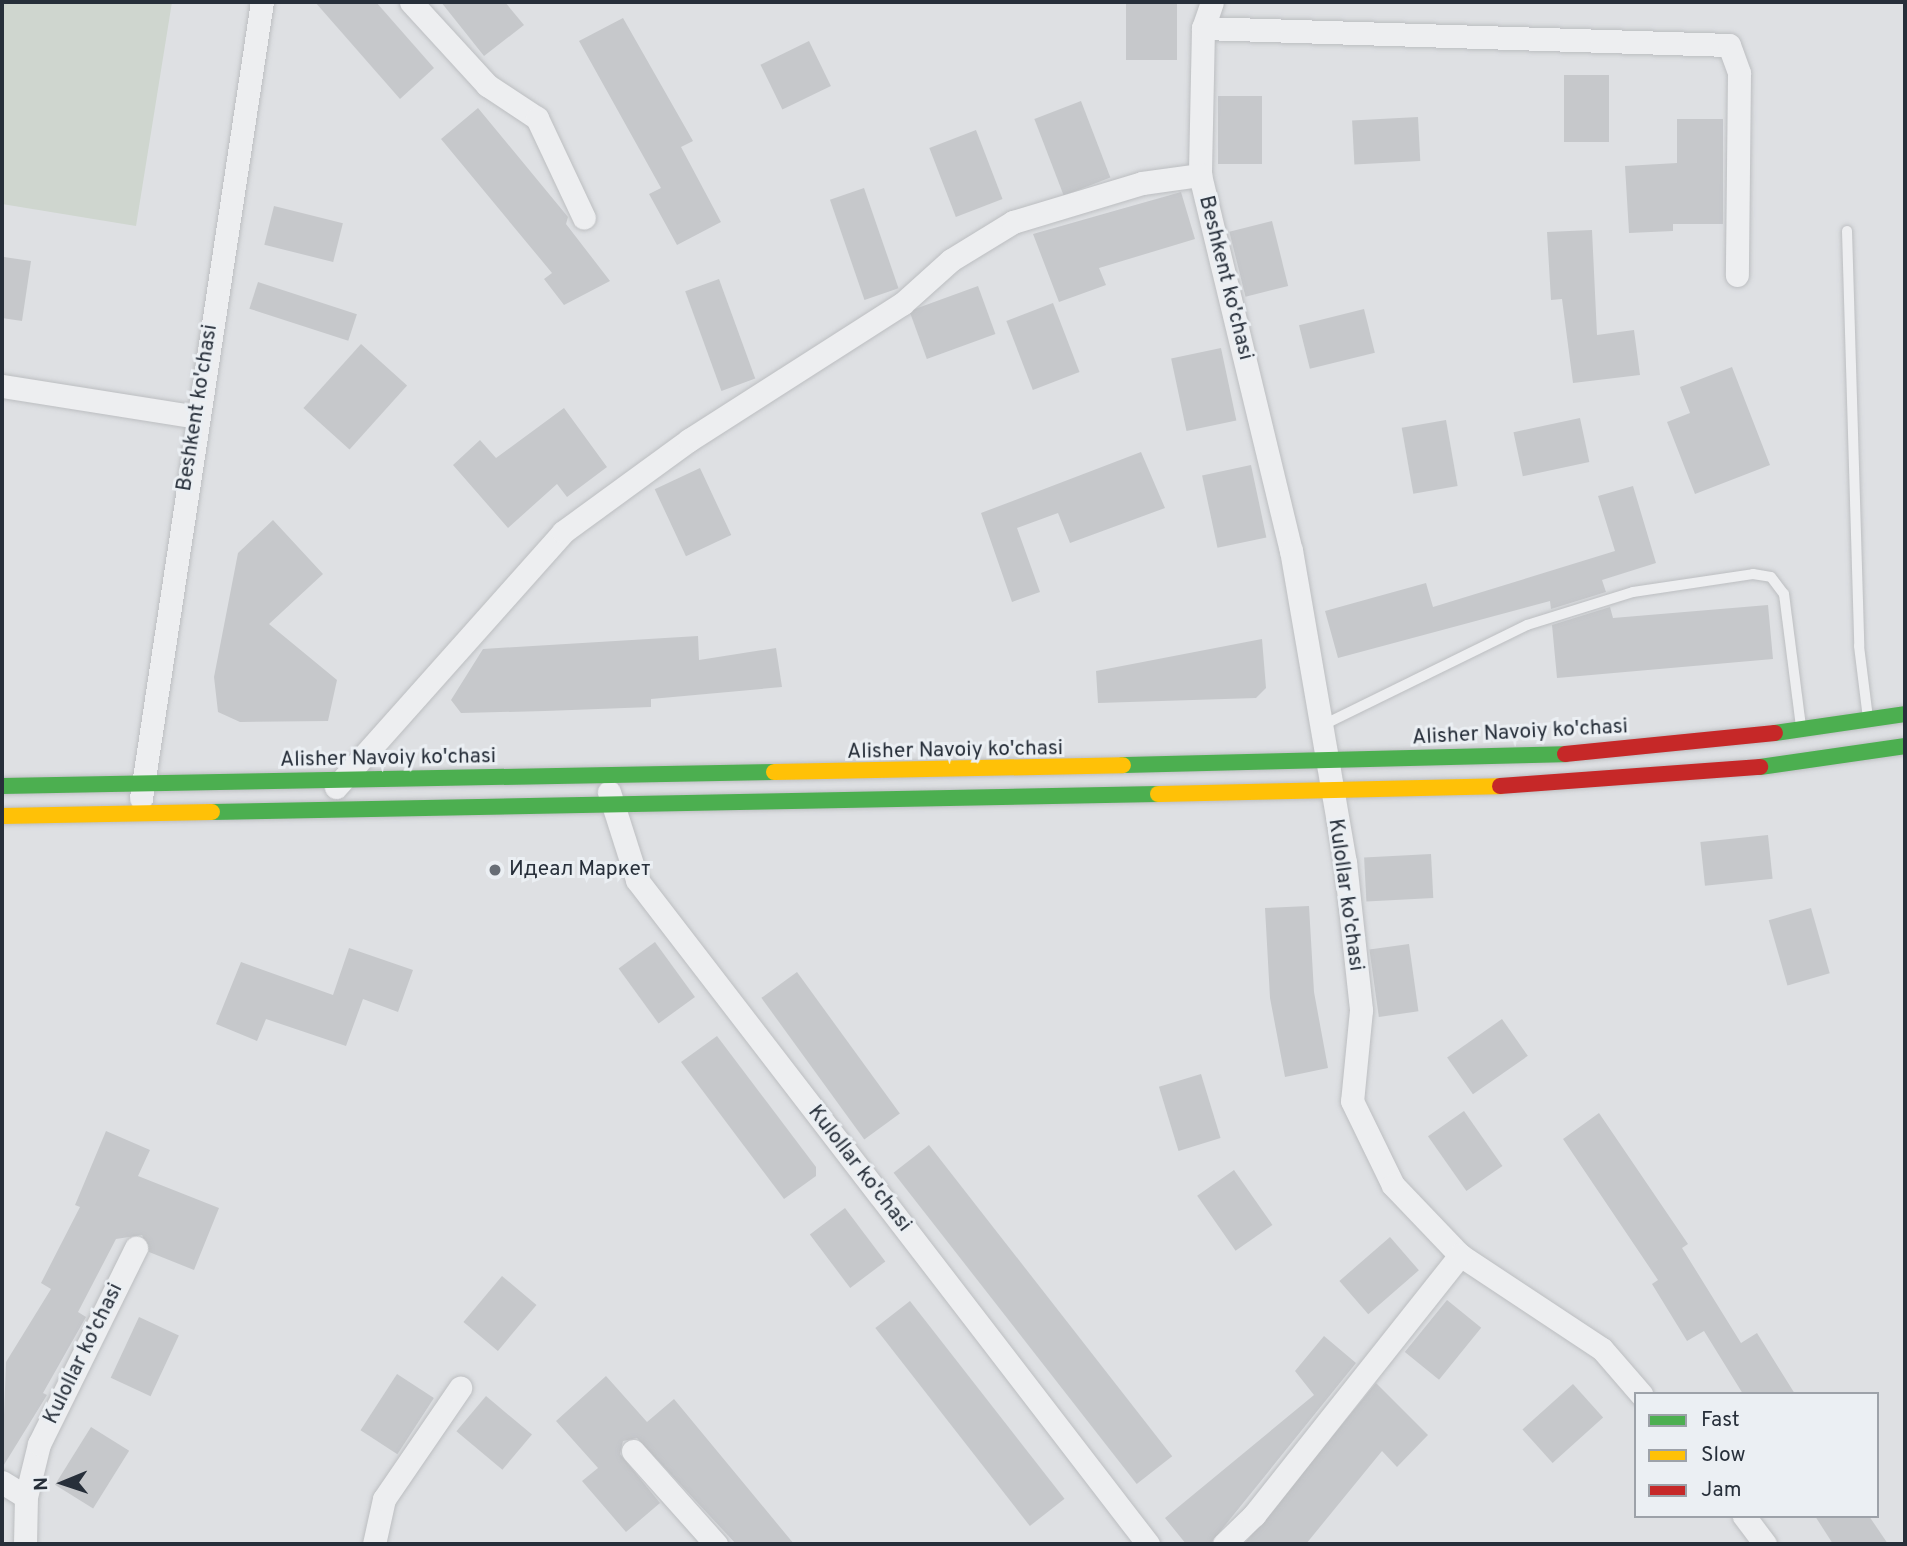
<!DOCTYPE html>
<html>
<head>
<meta charset="utf-8">
<style>
	body { margin:0 }
	#map { position:relative; width:1907px; height:1546px; overflow:hidden; background:#dee0e3; font-family:Overpass,sans-serif }
	div>[style] { position:absolute }
	.green>* { inset:0; background:#cfd6cf }
	.building>* { inset:0; background:#c6c8cb; transform-origin:0 0 }
	.roads { filter:drop-shadow(0 0 2px #bcbec1) drop-shadow(0 0 2px #bcbec1) }
	.lane>* { height:10px; margin:-5px; padding:0 5px; transform-origin:5px; border-radius:5px; background:#edeef0 }
	.street>* { height:23px; margin:-11.5px; padding:0 11.5px; transform-origin:11.5px; border-radius:11.5px; background:#edeef0 }
	.fast>* { height:16px; margin:-8px; padding:0 8px; transform-origin:8px; border-radius:8px; background:#4caf50 }
	.slow>* { height:16px; margin:-8px; padding:0 8px; transform-origin:8px; border-radius:8px; background:#ffc107 }
	.jam>* { height:16px; margin:-8px; padding:0 8px; transform-origin:8px; border-radius:8px; background:#c62828 }
	.dots>* { width:19px; height:19px; translate:-50% -50%; box-sizing:border-box; border:4px solid #ebeff3; border-radius:50% }
	span { translate:-50% -50%; white-space:nowrap; text-align:center; line-height:1.15; -webkit-text-stroke:6px #ebeff3; paint-order:stroke }
	.street-label { font-size:21px; color:#272f3a }
	.poi-label { font-size:21px; color:#272f3a }
	.left { translate:0 -50%; text-align:left }
	.frame { position:absolute; inset:0; border:4px solid #272f3a; pointer-events:none }
	.legend { position:absolute; left:1634px; top:1392px; width:245px; height:126px; box-sizing:border-box; background:#ebeff3; border:2px solid #9da2a9; margin:0; padding:9px 12px; list-style:none; font-size:21px; color:#272f3a }
	.legend li { display:flex; align-items:center; gap:14px; height:35px }
	.legend b { width:35px; border:2px solid #9da2a9 }
	.north { position:absolute; left:28px; top:1448px; width:70px; height:70px; -webkit-text-stroke:5px #ebeff3; paint-order:stroke; rotate:268deg; font-size:19px; font-weight:700; line-height:28px; text-align:center; color:#272f3a }
	.north::after { content:''; display:block; margin:auto; width:24px; height:32px; background:#272f3a; clip-path:polygon(50% 0,100% 100%,50% 72%,0 100%) }
</style>
</head>
<body>
<div id="map">
	<div class="green">
		<div style="clip-path:polygon(4px 2px,172px 2px,136px 226px,2px 204px)"></div>
	</div>
	<div class="building">
		<div style="clip-path:polygon(315px 2px,376px 2px,434px 68px,400px 99px)"></div>
		<div style="clip-path:polygon(441px 2px,505px 2px,524px 25px,484px 56px)"></div>
		<div style="left:1126px;top:2px;width:51px;height:58px"></div>
		<div style="clip-path:polygon(623px 18px,693px 141px,681px 147px,721px 222px,677px 245px,649px 194px,661px 188px,579px 41px)"></div>
		<div style="left:809px;top:41px;width:50px;height:54px;rotate:64deg"></div>
		<div style="left:1564px;top:75px;width:45px;height:67px"></div>
		<div style="left:1218px;top:96px;width:44px;height:68px"></div>
		<div style="left:1081px;top:101px;width:82px;height:50px;rotate:69deg"></div>
		<div style="clip-path:polygon(478px 108px,568px 217px,566px 224px,610px 281px,564px 305px,544px 279px,552px 273px,441px 139px)"></div>
		<div style="left:1418px;top:117px;width:44px;height:66px;rotate:87deg"></div>
		<div style="clip-path:polygon(1677px 119px,1723px 119px,1723px 224px,1673px 224px,1673px 231px,1629px 233px,1625px 166px,1677px 163px)"></div>
		<div style="left:976px;top:130px;width:74px;height:50px;rotate:69deg"></div>
		<div style="left:864px;top:188px;width:106px;height:36px;rotate:71deg"></div>
		<div style="clip-path:polygon(1181px 192px,1195px 239px,1099px 268px,1106px 285px,1059px 302px,1033px 234px)"></div>
		<div style="left:274px;top:206px;width:71px;height:40px;rotate:14deg"></div>
		<div style="left:1272px;top:221px;width:67px;height:44px;rotate:76deg"></div>
		<div style="clip-path:polygon(1592px 230px,1597px 335px,1634px 330px,1640px 375px,1573px 383px,1562px 299px,1551px 300px,1547px 232px)"></div>
		<div style="clip-path:polygon(4px 257px,31px 261px,22px 321px,2px 318px)"></div>
		<div style="left:719px;top:279px;width:106px;height:36px;rotate:70deg"></div>
		<div style="left:258px;top:282px;width:104px;height:28px;rotate:18deg"></div>
		<div style="left:978px;top:286px;width:51px;height:73px;rotate:70deg"></div>
		<div style="left:1053px;top:303px;width:74px;height:50px;rotate:69deg"></div>
		<div style="left:1364px;top:309px;width:45px;height:67px;rotate:76deg"></div>
		<div style="left:361px;top:344px;width:62px;height:86px;rotate:42deg"></div>
		<div style="left:1221px;top:348px;width:74px;height:51px;rotate:78deg"></div>
		<div style="clip-path:polygon(1732px 367px,1770px 465px,1695px 494px,1667px 422px,1690px 413px,1680px 387px)"></div>
		<div style="clip-path:polygon(564px 408px,607px 467px,567px 497px,557px 484px,508px 528px,453px 465px,480px 440px,496px 458px)"></div>
		<div style="left:1580px;top:418px;width:45px;height:68px;rotate:78deg"></div>
		<div style="left:1446px;top:420px;width:67px;height:45px;rotate:80deg"></div>
		<div style="clip-path:polygon(1141px 452px,1165px 508px,1070px 543px,1058px 513px,1017px 528px,1040px 592px,1012px 602px,981px 513px)"></div>
		<div style="left:1251px;top:465px;width:74px;height:50px;rotate:78deg"></div>
		<div style="left:700px;top:468px;width:74px;height:50px;rotate:65deg"></div>
		<div style="clip-path:polygon(1633px 486px,1656px 563px,1602px 580px,1606px 592px,1551px 609px,1550px 601px,1338px 658px,1325px 611px,1426px 583px,1433px 607px,1615px 551px,1598px 496px)"></div>
		<div style="clip-path:polygon(273px 520px,323px 574px,269px 624px,337px 680px,328px 721px,240px 722px,218px 712px,214px 677px,238px 553px)"></div>
		<div style="clip-path:polygon(1768px 605px,1773px 659px,1557px 678px,1552px 625px,1610px 607px,1613px 618px)"></div>
		<div style="clip-path:polygon(698px 636px,699px 660px,776px 648px,782px 687px,651px 699px,651px 707px,545px 711px,461px 713px,451px 700px,483px 649px)"></div>
		<div style="clip-path:polygon(1262px 639px,1266px 688px,1256px 698px,1098px 703px,1096px 671px)"></div>
		<div style="left:1768px;top:835px;width:44px;height:68px;rotate:84deg"></div>
		<div style="left:1431px;top:854px;width:44px;height:67px;rotate:87deg"></div>
		<div style="clip-path:polygon(1309px 906px,1314px 992px,1328px 1068px,1285px 1077px,1270px 998px,1265px 908px)"></div>
		<div style="left:1811px;top:908px;width:68px;height:44px;rotate:74deg"></div>
		<div style="left:655px;top:942px;width:68px;height:45px;rotate:54deg"></div>
		<div style="left:1409px;top:944px;width:68px;height:40px;rotate:82deg"></div>
		<div style="clip-path:polygon(349px 948px,413px 970px,398px 1012px,363px 999px,346px 1046px,266px 1019px,257px 1041px,216px 1024px,241px 962px,333px 995px)"></div>
		<div style="left:797px;top:972px;width:175px;height:44px;rotate:54deg"></div>
		<div style="left:1502px;top:1019px;width:45px;height:67px;rotate:55deg"></div>
		<div style="clip-path:polygon(717px 1036px,816px 1167px,816px 1176px,784px 1199px,681px 1062px)"></div>
		<div style="left:1201px;top:1074px;width:67px;height:44px;rotate:73deg"></div>
		<div style="left:1464px;top:1111px;width:67px;height:44px;rotate:55deg"></div>
		<div style="clip-path:polygon(1599px 1113px,1688px 1244px,1682px 1248px,1741px 1343px,1757px 1333px,1795px 1394px,1743px 1394px,1704px 1331px,1687px 1341px,1652px 1284px,1658px 1280px,1563px 1139px)"></div>
		<div style="clip-path:polygon(106px 1131px,150px 1150px,138px 1176px,219px 1208px,194px 1270px,149px 1252px,142px 1235px,116px 1239px,78px 1312px,86px 1317px,43px 1393px,47px 1395px,2px 1468px,6px 1362px,51px 1289px,41px 1283px,80px 1207px,75px 1205px)"></div>
		<div style="left:929px;top:1145px;width:395px;height:45px;rotate:52deg"></div>
		<div style="left:1234px;top:1170px;width:67px;height:45px;rotate:55deg"></div>
		<div style="left:845px;top:1208px;width:67px;height:44px;rotate:53deg"></div>
		<div style="left:1390px;top:1237px;width:44px;height:67px;rotate:49deg"></div>
		<div style="left:502px;top:1276px;width:45px;height:60px;rotate:40deg"></div>
		<div style="left:1447px;top:1300px;width:44px;height:67px;rotate:39deg"></div>
		<div style="left:910px;top:1301px;width:251px;height:44px;rotate:52deg"></div>
		<div style="left:139px;top:1317px;width:44px;height:67px;rotate:25deg"></div>
		<div style="clip-path:polygon(1324px 1336px,1356px 1363px,1210px 1544px,1186px 1544px,1165px 1518px,1314px 1395px,1295px 1371px)"></div>
		<div style="left:397px;top:1374px;width:44px;height:67px;rotate:33deg"></div>
		<div style="clip-path:polygon(606px 1376px,647px 1422px,674px 1399px,794px 1544px,736px 1544px,637px 1438px,623px 1441px,620px 1454px,660px 1503px,626px 1532px,582px 1481px,598px 1468px,556px 1421px)"></div>
		<div style="clip-path:polygon(1376px 1383px,1428px 1435px,1397px 1467px,1382px 1451px,1306px 1544px,1244px 1544px)"></div>
		<div style="left:1573px;top:1384px;width:45px;height:68px;rotate:48deg"></div>
		<div style="left:486px;top:1396px;width:60px;height:46px;rotate:40deg"></div>
		<div style="left:91px;top:1427px;width:45px;height:68px;rotate:32deg"></div>
		<div style="clip-path:polygon(1815px 1516px,1869px 1516px,1888px 1544px,1833px 1544px)"></div>
	</div>
	<div class="roads">
		<div class="lane">
			<div style="left:1847px;top:231px;width:415px;rotate:88.3deg"></div>
			<div style="left:1859px;top:646px;width:73px;rotate:82.9deg"></div>
			<div style="left:1321px;top:726px;width:229px;rotate:-26.1deg"></div>
			<div style="left:1527px;top:625px;width:111px;rotate:-17.3deg"></div>
			<div style="left:1633px;top:592px;width:121px;rotate:-8.5deg"></div>
			<div style="left:1753px;top:574px;width:18px;rotate:9deg"></div>
			<div style="left:1771px;top:577px;width:21px;rotate:53deg"></div>
			<div style="left:1784px;top:594px;width:133px;rotate:82.7deg"></div>
		</div>
		<div class="street">
			<div style="left:411px;top:2px;width:113px;rotate:47.5deg"></div>
			<div style="left:487px;top:85px;width:60px;rotate:33.4deg"></div>
			<div style="left:537px;top:118px;width:110px;rotate:64.8deg"></div>
			<div style="left:1212px;top:2px;width:28px;rotate:109deg"></div>
			<div style="left:1203px;top:28px;width:147px;rotate:91.2deg"></div>
			<div style="left:1200px;top:175px;width:386px;rotate:76.4deg"></div>
			<div style="left:1291px;top:550px;width:317px;rotate:80.2deg"></div>
			<div style="left:1345px;top:862px;width:149px;rotate:83.8deg"></div>
			<div style="left:1361px;top:1010px;width:91px;rotate:95.6deg"></div>
			<div style="left:1352px;top:1101px;width:93px;rotate:64deg"></div>
			<div style="left:1393px;top:1185px;width:97px;rotate:46.3deg"></div>
			<div style="left:1460px;top:1255px;width:170px;rotate:33.5deg"></div>
			<div style="left:1602px;top:1349px;width:60px;rotate:49.1deg"></div>
			<div style="left:1203px;top:28px;width:526px;rotate:1.85deg"></div>
			<div style="left:1729px;top:45px;width:30px;rotate:70deg"></div>
			<div style="left:1739px;top:73px;width:202px;rotate:90.6deg"></div>
			<div style="left:2px;top:386px;width:197px;rotate:9deg"></div>
			<div style="left:336px;top:787px;width:341px;rotate:-48.3deg"></div>
			<div style="left:563px;top:532px;width:156px;rotate:-36.1deg"></div>
			<div style="left:689px;top:440px;width:253px;rotate:-32.6deg"></div>
			<div style="left:902px;top:304px;width:66px;rotate:-41.9deg"></div>
			<div style="left:951px;top:260px;width:73px;rotate:-31.5deg"></div>
			<div style="left:1013px;top:222px;width:135px;rotate:-16.8deg"></div>
			<div style="left:1142px;top:183px;width:59px;rotate:-7.9deg"></div>
			<div style="left:609px;top:792px;width:92px;rotate:72.3deg"></div>
			<div style="left:637px;top:880px;width:838px;rotate:52.42deg"></div>
			<div style="left:141px;top:798px;width:805px;rotate:-81.36deg"></div>
			<div style="left:633px;top:1451px;width:125px;rotate:48.3deg"></div>
			<div style="left:2px;top:1482px;width:28px;rotate:32deg"></div>
			<div style="left:1744px;top:1516px;width:35px;rotate:53deg"></div>
			<div style="left:25px;top:1544px;width:47px;rotate:-88.8deg"></div>
			<div style="left:26px;top:1497px;width:55px;rotate:-76.2deg"></div>
			<div style="left:39px;top:1444px;width:219px;rotate:-63.7deg"></div>
			<div style="left:374px;top:1544px;width:46px;rotate:-77.5deg"></div>
			<div style="left:384px;top:1499px;width:135px;rotate:-55.6deg"></div>
			<div style="left:1224px;top:1544px;width:42px;rotate:-44deg"></div>
			<div style="left:1254px;top:1515px;width:332px;rotate:-51.6deg"></div>
		</div>
		<div class="fast">
			<div style="left:1775px;top:733px;width:131px;rotate:-8.3deg"></div>
			<div style="left:1123px;top:765px;width:442px;rotate:-1.4deg"></div>
			<div style="left:1760px;top:767px;width:147px;rotate:-8.2deg"></div>
			<div style="left:2px;top:786px;width:772px;rotate:-1.04deg"></div>
			<div style="left:212px;top:812px;width:946px;rotate:-1.09deg"></div>
		</div>
		<div class="slow">
			<div style="left:774px;top:772px;width:349px;rotate:-1.1deg"></div>
			<div style="left:1158px;top:794px;width:342px;rotate:-1.3deg"></div>
			<div style="left:2px;top:816px;width:210px;rotate:-1.1deg"></div>
		</div>
		<div class="jam">
			<div style="left:1565px;top:754px;width:211px;rotate:-5.7deg"></div>
			<div style="left:1500px;top:786px;width:261px;rotate:-4.2deg"></div>
		</div>
	</div>
	<div class="dots">
		<div style="left:495px;top:870px;background:#676d75"></div>
	</div>
	<div class="street-label">
		<span style="left:1225px;top:278px;rotate:76deg">Beshkent ko'chasi</span>
		<span style="left:198px;top:408px;rotate:-81deg">Beshkent ko'chasi</span>
		<span style="left:1520px;top:733px;rotate:-3deg">Alisher Navoiy ko'chasi</span>
		<span style="left:955px;top:751px;rotate:-1deg">Alisher Navoiy ko'chasi</span>
		<span style="left:388px;top:759px;rotate:-1deg">Alisher Navoiy ko'chasi</span>
		<span style="left:1345px;top:895px;rotate:82deg">Kulollar ko'chasi</span>
		<span style="left:859px;top:1169px;rotate:52deg">Kulollar ko'chasi</span>
		<span style="left:84px;top:1354px;rotate:-64deg">Kulollar ko'chasi</span>
	</div>
	<div class="poi-label">
		<span class="left" style="left:509px;top:870px">Идеал Маркет</span>
	</div>
	<div class="frame"></div>
	<ul class="legend">
	<li><b style="height:9px;background:#4caf50"></b>Fast</li>
	<li><b style="height:9px;background:#ffc107"></b>Slow</li>
	<li><b style="height:9px;background:#c62828"></b>Jam</li>
	</ul>
	<div class="north">N</div>
</div>
</body>
</html>
